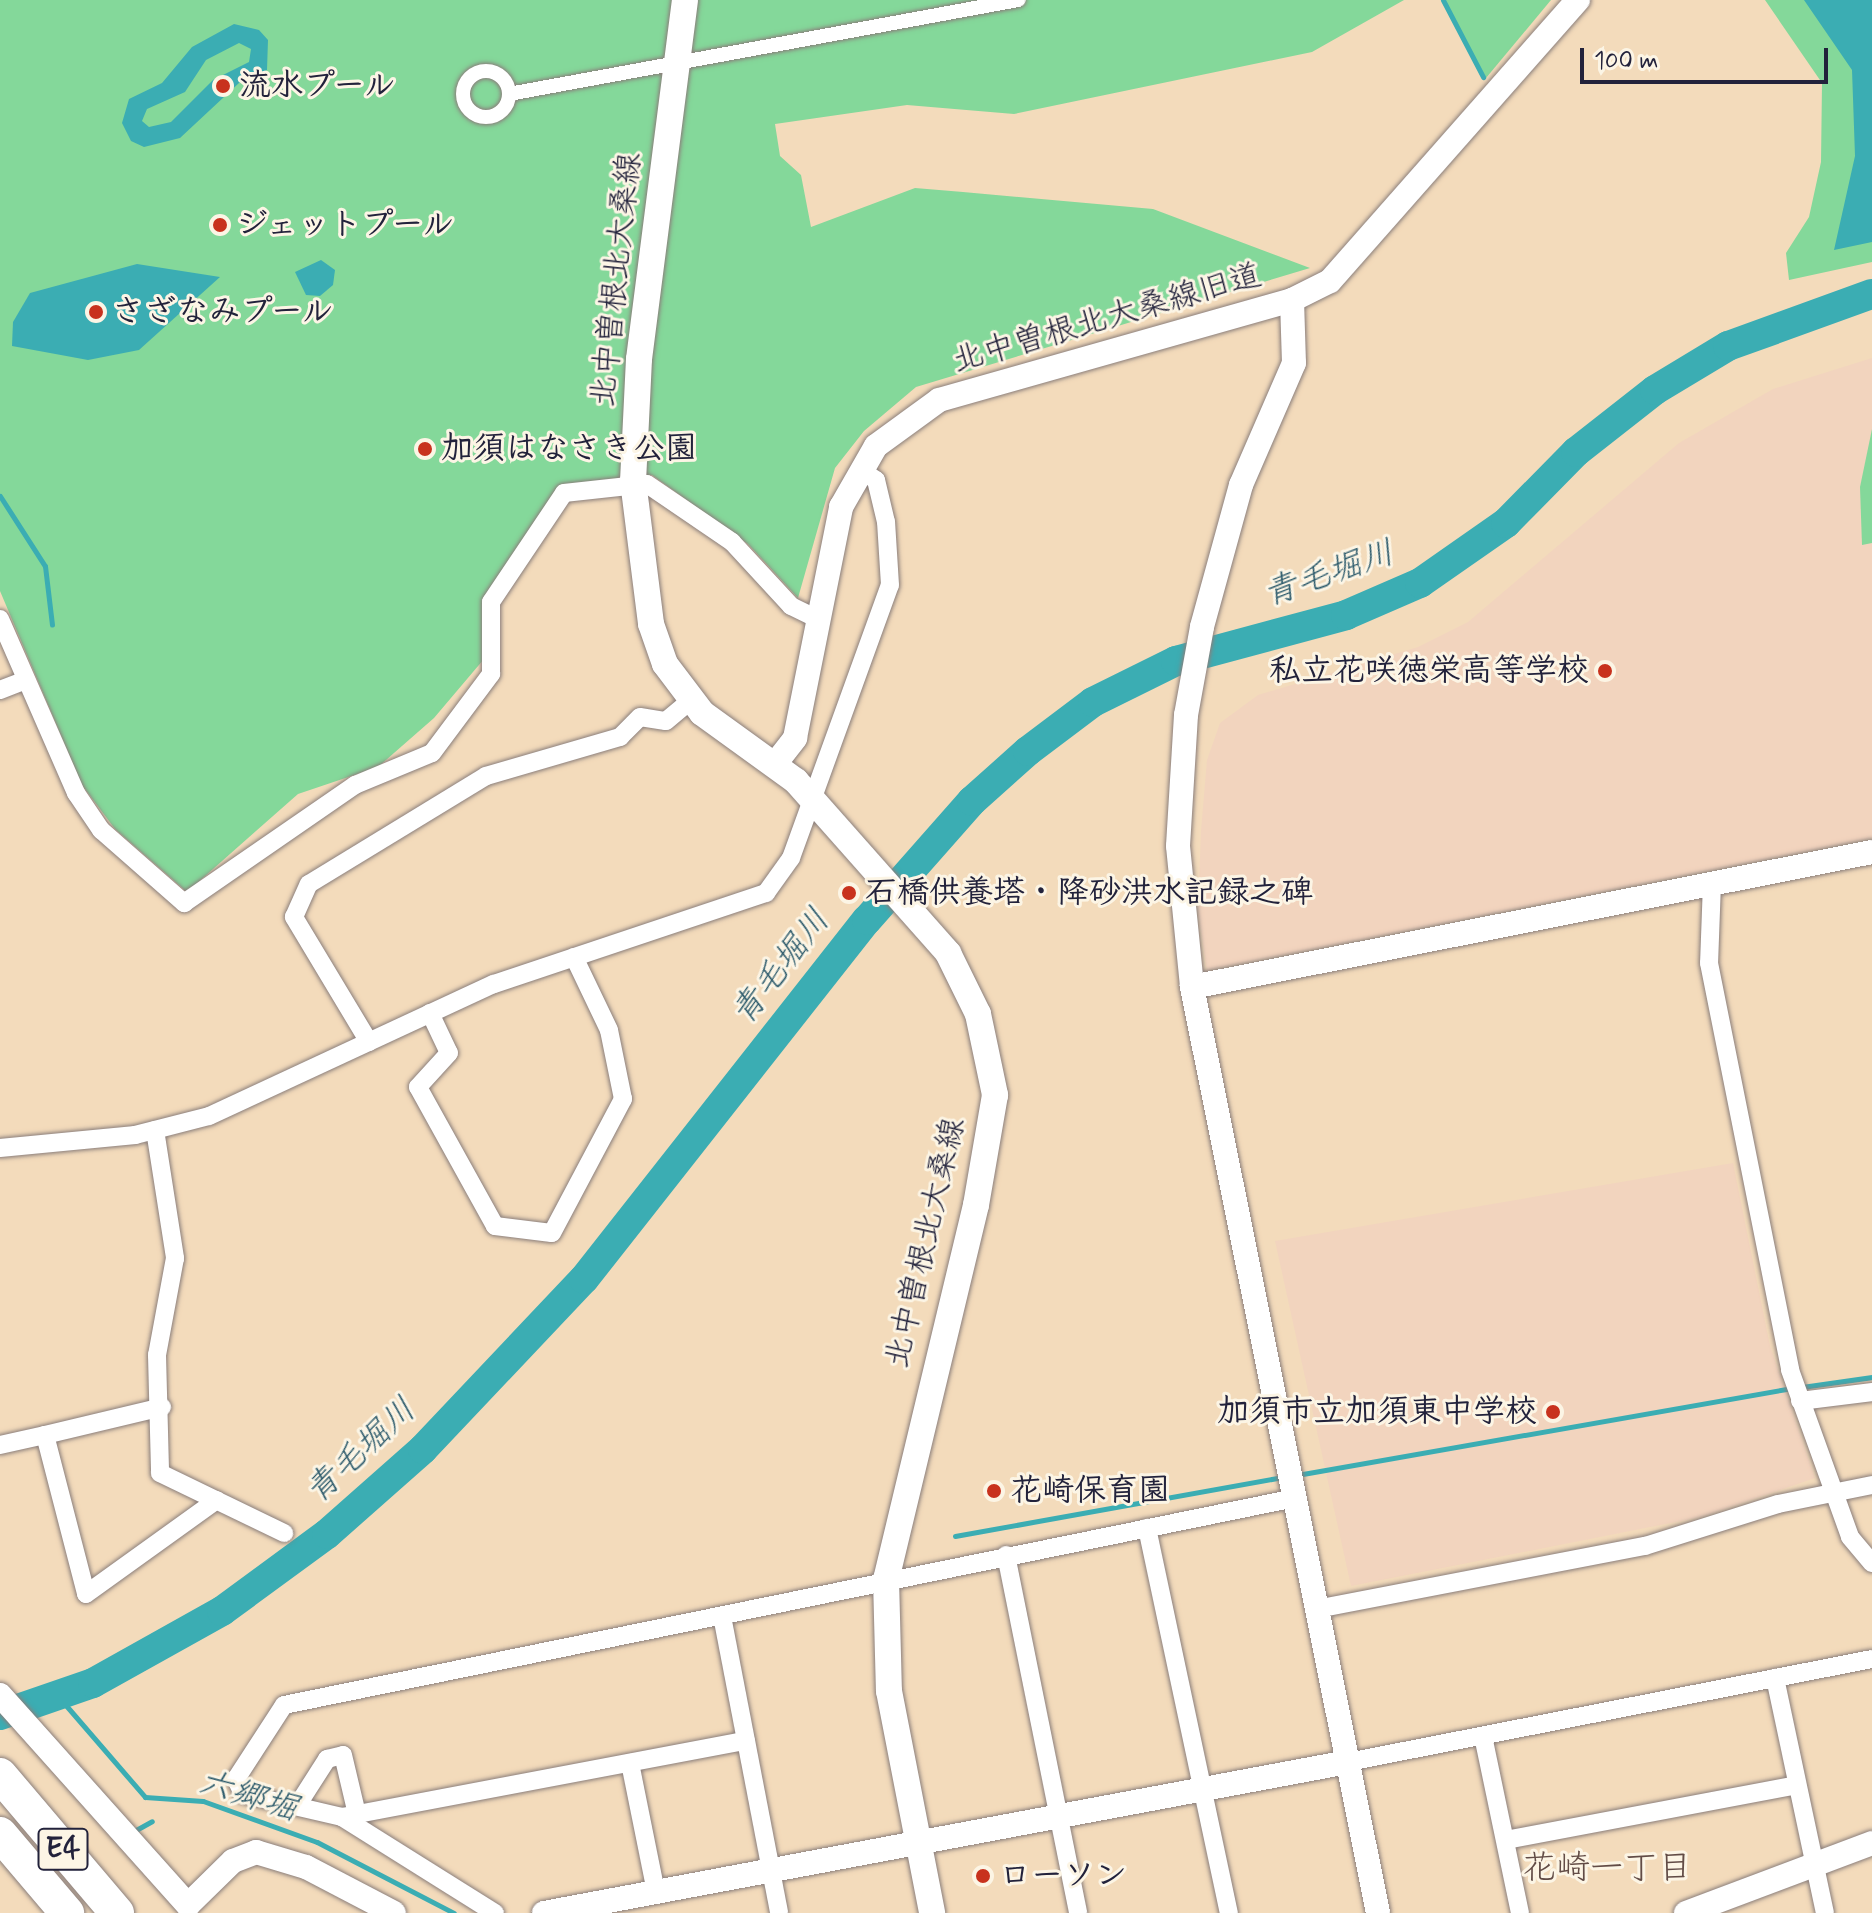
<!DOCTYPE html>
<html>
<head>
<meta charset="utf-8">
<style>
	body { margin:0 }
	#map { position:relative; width:1872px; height:1913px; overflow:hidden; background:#f3dbbb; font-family:Mynerve,"Klee One",sans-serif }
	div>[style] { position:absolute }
	.built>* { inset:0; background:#f2d4be }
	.green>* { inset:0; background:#84d89a }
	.water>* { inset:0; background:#3badb3 }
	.stream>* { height:5px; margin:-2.5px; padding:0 2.5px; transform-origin:2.5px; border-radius:2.5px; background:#3badb3 }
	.river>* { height:30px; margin:-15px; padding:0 15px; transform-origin:15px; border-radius:15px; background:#3badb3 }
	.roads { filter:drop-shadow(0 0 2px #8a7e7b) drop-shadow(0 0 2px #8a7e7b) }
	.pedestrian>* { height:14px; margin:-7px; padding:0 7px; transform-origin:7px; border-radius:7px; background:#fff }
	.pedestrian>.ring { margin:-7px; padding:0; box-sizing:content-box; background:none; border:14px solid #fff; border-radius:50% }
	.minor>* { height:18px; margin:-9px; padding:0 9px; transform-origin:9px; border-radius:9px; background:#fff }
	.tertiary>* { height:24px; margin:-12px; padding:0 12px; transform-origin:12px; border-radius:12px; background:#fff }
	.secondary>* { height:26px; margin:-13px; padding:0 13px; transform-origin:13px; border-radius:13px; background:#fff }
	.motorway>* { height:34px; margin:-17px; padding:0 17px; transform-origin:17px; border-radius:17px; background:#fff }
	.dots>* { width:22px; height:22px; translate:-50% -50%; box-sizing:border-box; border:4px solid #fcf5e5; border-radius:50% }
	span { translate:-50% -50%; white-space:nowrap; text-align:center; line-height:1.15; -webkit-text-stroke:6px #fcf5e5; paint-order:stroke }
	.shield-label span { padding:2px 6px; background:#fcf5e5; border:2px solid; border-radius:6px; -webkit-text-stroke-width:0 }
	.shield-label { font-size:30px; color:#22223b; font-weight:700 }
	.poi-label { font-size:32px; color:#22223b; font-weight:700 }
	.left { translate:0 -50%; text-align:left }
	.right { translate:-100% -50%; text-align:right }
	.street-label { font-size:32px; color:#22223b }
	.water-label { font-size:34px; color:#2c5a6b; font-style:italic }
	.neighbourhood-label { font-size:34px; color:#624c46 }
	.scale { position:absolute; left:1580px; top:48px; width:248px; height:36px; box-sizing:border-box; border:4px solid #22223b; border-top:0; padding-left:10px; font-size:24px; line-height:28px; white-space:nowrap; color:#22223b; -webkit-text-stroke:6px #fcf5e5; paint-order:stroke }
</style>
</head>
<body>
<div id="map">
	<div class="built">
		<div style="clip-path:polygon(1872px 358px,1872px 838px,1207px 970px,1198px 912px,1201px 831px,1207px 760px,1220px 723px,1258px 695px,1418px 647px,1468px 622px,1679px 443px,1773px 389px)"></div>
		<div style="clip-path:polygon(1733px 1163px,1770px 1346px,1815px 1478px,1701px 1517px,1351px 1586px,1275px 1241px)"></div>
	</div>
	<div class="green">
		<div style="clip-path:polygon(0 0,1404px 0,1312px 52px,1014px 114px,907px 105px,775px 124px,780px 156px,801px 175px,811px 227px,915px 188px,963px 192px,1153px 209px,1310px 268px,916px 387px,864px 431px,835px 468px,798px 598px,748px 544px,652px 475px,560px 488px,484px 598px,484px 659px,434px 718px,378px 767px,298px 794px,187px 892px,115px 829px,82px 785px,0 591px)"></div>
		<div style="clip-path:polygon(1443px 0,1551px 0,1486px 78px)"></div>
		<div style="clip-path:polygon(1765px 0,1872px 0,1872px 262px,1789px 280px,1786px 253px,1809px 217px,1821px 162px,1822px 83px)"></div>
		<div style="clip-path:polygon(1872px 429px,1872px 543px,1862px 545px,1860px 487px)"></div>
	</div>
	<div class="water">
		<div style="clip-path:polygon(1804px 0,1872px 0,1872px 242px,1834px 250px,1855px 156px,1852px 70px)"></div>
		<div style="clip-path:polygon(evenodd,234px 24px,259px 30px,268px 40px,267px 70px,239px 83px,180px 138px,144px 147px,131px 141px,122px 123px,129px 99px,162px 83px,192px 47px,234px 24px,239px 43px,251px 49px,249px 62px,213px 80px,171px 122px,149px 127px,142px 121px,147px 109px,185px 92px,206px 60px,239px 43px)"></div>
		<div style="clip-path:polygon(321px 260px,335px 270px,333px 285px,320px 296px,306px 295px,295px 272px)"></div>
		<div style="clip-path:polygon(137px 264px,220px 277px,139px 350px,88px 360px,12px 346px,13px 322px,30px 293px)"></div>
	</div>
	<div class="stream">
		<div style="left:1443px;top:0;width:87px;rotate:62.5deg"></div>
		<div style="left:0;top:496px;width:83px;rotate:57.3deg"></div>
		<div style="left:45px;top:566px;width:59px;rotate:83.2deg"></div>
		<div style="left:1802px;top:1387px;width:71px;rotate:-8.1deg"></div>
		<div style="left:1297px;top:1475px;width:503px;rotate:-9.97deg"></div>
		<div style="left:955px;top:1536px;width:334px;rotate:-10.2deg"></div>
		<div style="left:57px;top:1695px;width:135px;rotate:49.2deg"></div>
		<div style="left:145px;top:1797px;width:58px;rotate:3.9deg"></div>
		<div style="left:203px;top:1801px;width:121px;rotate:19.8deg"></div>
		<div style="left:317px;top:1842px;width:154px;rotate:27.4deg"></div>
		<div style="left:136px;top:1830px;width:18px;rotate:-29deg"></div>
	</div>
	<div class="river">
		<div style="left:0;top:1715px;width:98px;rotate:-19deg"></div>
		<div style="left:93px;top:1683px;width:148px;rotate:-29.2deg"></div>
		<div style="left:222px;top:1611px;width:130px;rotate:-36.3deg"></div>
		<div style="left:327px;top:1534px;width:128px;rotate:-41.5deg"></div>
		<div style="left:423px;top:1449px;width:234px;rotate:-46.6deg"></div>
		<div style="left:584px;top:1279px;width:457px;rotate:-51.8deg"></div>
		<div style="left:867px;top:920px;width:159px;rotate:-48.6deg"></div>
		<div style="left:972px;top:801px;width:75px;rotate:-41.8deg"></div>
		<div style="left:1028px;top:751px;width:81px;rotate:-37deg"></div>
		<div style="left:1093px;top:702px;width:93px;rotate:-26.3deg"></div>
		<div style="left:1176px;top:661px;width:176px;rotate:-15.1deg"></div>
		<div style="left:1346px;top:615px;width:81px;rotate:-23.4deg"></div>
		<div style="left:1420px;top:583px;width:105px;rotate:-34.9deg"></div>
		<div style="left:1506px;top:523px;width:100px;rotate:-45.4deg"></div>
		<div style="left:1576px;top:452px;width:100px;rotate:-38.1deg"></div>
		<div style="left:1655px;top:390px;width:85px;rotate:-31.1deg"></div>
		<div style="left:1728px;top:346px;width:153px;rotate:-19.9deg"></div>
	</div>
	<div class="roads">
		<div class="pedestrian">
			<div class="ring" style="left:463px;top:71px;width:32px;height:32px"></div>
			<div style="left:509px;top:94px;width:518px;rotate:-10.46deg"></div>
		</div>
		<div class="minor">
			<div style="left:0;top:619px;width:190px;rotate:66.4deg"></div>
			<div style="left:76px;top:793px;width:45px;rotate:56deg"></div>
			<div style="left:101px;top:830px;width:111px;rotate:41.3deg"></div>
			<div style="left:184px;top:903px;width:208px;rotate:-34.6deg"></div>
			<div style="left:355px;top:785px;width:83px;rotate:-22.6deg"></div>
			<div style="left:432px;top:753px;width:99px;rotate:-53.2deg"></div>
			<div style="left:491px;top:674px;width:72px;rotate:-90deg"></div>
			<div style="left:491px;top:602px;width:131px;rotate:-56.2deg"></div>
			<div style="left:564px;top:493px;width:83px;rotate:-6.2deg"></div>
			<div style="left:647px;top:484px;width:103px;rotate:34.3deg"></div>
			<div style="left:732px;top:542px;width:87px;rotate:47.3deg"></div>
			<div style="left:791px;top:606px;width:28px;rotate:26deg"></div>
			<div style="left:0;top:690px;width:26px;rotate:-21deg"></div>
			<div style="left:1712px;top:883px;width:80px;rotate:92.1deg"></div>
			<div style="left:1709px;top:963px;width:415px;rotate:78.7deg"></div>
			<div style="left:1790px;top:1370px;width:177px;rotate:70.2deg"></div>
			<div style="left:1850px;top:1537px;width:34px;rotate:50deg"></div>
			<div style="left:430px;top:1013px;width:44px;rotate:64.6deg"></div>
			<div style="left:449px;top:1053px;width:46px;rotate:132.4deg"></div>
			<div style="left:418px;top:1087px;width:159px;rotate:61deg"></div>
			<div style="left:495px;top:1226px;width:57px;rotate:7deg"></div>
			<div style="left:552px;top:1233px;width:152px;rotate:-62.1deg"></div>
			<div style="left:623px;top:1099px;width:70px;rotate:-101.5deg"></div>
			<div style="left:609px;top:1030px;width:81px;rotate:-115.6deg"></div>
			<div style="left:369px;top:1042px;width:146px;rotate:-121deg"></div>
			<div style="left:294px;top:917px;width:36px;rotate:-66deg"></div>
			<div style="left:309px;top:884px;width:207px;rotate:-31.4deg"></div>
			<div style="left:486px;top:776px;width:140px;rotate:-16.2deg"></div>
			<div style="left:620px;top:737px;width:28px;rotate:-45deg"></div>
			<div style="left:640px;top:717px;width:26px;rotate:9deg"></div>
			<div style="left:666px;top:721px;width:33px;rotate:-40deg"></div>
			<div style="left:155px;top:1130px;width:130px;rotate:81.1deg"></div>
			<div style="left:175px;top:1258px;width:99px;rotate:100.5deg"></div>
			<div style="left:157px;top:1355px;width:118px;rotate:88.5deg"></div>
			<div style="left:160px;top:1473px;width:138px;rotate:25.8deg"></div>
			<div style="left:0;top:1148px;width:136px;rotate:-5.5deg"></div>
			<div style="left:135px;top:1135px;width:76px;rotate:-14.4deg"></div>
			<div style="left:209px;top:1116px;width:314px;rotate:-24.9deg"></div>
			<div style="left:494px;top:984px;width:287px;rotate:-18.5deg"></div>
			<div style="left:766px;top:893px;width:43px;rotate:-54.5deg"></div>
			<div style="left:791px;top:858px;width:290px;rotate:-70.1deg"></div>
			<div style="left:890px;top:585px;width:63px;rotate:-93.6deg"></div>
			<div style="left:886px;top:522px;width:43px;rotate:-103.4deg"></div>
			<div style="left:876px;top:480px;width:17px;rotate:-147deg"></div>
			<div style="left:1800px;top:1401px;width:73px;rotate:-7.1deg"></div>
			<div style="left:162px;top:1407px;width:120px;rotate:166.5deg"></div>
			<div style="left:45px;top:1435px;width:164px;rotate:75.5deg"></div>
			<div style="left:86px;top:1594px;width:161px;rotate:-35.7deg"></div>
			<div style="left:0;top:1445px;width:46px;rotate:-12.5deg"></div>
			<div style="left:1147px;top:1528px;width:394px;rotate:78deg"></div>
			<div style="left:1006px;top:1555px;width:365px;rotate:78.6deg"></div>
			<div style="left:1317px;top:1609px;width:334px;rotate:-10.9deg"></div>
			<div style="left:1645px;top:1546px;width:139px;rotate:-17.5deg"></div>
			<div style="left:1778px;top:1504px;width:96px;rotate:-11.4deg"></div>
			<div style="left:722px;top:1616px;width:302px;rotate:79.1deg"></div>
			<div style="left:1775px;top:1678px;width:240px;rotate:78deg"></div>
			<div style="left:1483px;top:1736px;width:181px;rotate:78.2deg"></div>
			<div style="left:1348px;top:1762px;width:534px;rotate:-11.12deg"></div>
			<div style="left:630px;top:1763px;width:132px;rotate:78.6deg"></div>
			<div style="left:297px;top:1806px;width:56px;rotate:-57.4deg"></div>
			<div style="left:327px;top:1759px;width:16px;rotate:-14deg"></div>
			<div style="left:343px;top:1755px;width:61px;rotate:76.7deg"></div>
			<div style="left:342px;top:1817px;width:411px;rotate:-10.7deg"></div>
			<div style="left:1506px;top:1840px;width:295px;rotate:-10.7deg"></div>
			<div style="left:495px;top:1913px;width:181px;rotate:-147.9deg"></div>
			<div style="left:342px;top:1817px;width:102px;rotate:-166.9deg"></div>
			<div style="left:243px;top:1794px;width:17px;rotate:-115deg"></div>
			<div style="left:236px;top:1779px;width:88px;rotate:-57deg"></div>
			<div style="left:284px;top:1705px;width:1032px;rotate:-11.57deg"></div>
		</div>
		<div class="tertiary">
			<div style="left:1292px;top:300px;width:63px;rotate:88.2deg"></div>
			<div style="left:1294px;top:363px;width:133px;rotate:113.5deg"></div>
			<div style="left:1241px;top:485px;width:147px;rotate:105.4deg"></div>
			<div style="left:1202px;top:627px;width:89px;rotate:100.3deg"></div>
			<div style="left:1186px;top:715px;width:131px;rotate:93.5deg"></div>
			<div style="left:1178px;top:846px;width:142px;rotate:84.3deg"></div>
			<div style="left:1192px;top:987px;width:944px;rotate:78.64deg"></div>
			<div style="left:775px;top:764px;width:33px;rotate:-52deg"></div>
			<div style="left:795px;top:738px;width:236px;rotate:-78.7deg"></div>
			<div style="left:841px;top:507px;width:70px;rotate:-60.2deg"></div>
			<div style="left:876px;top:446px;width:78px;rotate:-36.1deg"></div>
			<div style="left:939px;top:400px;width:367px;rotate:-15.8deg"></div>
			<div style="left:1292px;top:300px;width:42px;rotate:-26.6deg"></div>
			<div style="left:1330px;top:281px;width:375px;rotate:-48.6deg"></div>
			<div style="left:1192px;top:987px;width:693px;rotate:-11.23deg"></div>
			<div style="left:0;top:1695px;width:282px;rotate:48.2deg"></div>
			<div style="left:188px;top:1905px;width:63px;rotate:-44.4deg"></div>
			<div style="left:233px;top:1861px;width:25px;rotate:-21deg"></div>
			<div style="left:256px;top:1852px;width:52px;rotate:16.7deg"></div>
			<div style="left:306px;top:1867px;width:99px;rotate:27.6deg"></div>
			<div style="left:544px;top:1913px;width:818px;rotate:-10.64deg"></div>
			<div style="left:1686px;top:1913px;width:199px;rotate:-20.6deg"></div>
		</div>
		<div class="secondary">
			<div style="left:685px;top:0;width:362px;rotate:97.3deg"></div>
			<div style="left:639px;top:359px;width:122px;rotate:92.8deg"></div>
			<div style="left:633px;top:481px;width:144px;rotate:82.8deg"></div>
			<div style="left:651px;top:624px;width:42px;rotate:70.7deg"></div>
			<div style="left:665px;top:664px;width:61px;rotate:52.9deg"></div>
			<div style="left:702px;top:713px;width:116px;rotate:35.9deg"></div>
			<div style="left:796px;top:781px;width:230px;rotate:48.5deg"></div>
			<div style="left:948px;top:953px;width:68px;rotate:63.8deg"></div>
			<div style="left:978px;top:1014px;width:83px;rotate:78.1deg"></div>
			<div style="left:995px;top:1095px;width:112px;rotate:99.8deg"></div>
			<div style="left:976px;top:1205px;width:385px;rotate:103.5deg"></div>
			<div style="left:886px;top:1579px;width:112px;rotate:88.5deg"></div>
			<div style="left:889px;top:1691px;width:226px;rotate:79deg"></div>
		</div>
		<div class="motorway">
			<div style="left:0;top:1775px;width:181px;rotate:49.7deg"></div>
			<div style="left:0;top:1834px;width:104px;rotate:49.7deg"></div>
		</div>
	</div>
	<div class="dots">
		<div style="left:223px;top:86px;background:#c8321e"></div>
		<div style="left:220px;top:225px;background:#c8321e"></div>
		<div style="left:96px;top:312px;background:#c8321e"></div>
		<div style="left:425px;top:449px;background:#c8321e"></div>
		<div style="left:1605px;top:671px;background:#c8321e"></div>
		<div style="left:849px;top:893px;background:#c8321e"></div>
		<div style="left:1553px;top:1412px;background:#c8321e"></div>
		<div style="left:994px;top:1491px;background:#c8321e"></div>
		<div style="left:983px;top:1876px;background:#c8321e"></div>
	</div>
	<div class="shield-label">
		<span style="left:63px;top:1849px">E4</span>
	</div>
	<div class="poi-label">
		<span class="left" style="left:239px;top:86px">流水プール</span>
		<span class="left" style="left:236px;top:225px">ジェットプール</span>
		<span class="left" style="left:112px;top:312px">さざなみプール</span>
		<span class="left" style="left:441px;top:449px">加須はなさき公園</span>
		<span class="right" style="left:1589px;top:671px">私立花咲徳栄高等学校</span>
		<span class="left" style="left:865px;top:893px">石橋供養塔・降砂洪水記録之碑</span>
		<span class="right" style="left:1537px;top:1412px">加須市立加須東中学校</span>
		<span class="left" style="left:1010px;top:1491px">花崎保育園</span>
		<span class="left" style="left:999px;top:1876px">ローソン</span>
	</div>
	<div class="street-label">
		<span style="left:617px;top:280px;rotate:-84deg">北中曽根北大桑線</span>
		<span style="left:1107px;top:319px;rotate:-16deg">北中曽根北大桑線旧道</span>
		<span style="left:926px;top:1243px;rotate:-77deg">北中曽根北大桑線</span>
	</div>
	<div class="water-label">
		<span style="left:1329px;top:574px;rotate:-19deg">青毛堀川</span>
		<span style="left:781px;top:967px;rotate:-52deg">青毛堀川</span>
		<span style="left:361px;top:1451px;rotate:-43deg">青毛堀川</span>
		<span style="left:248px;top:1796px;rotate:17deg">六郷堀</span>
	</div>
	<div class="neighbourhood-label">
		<span style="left:1607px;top:1869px">花崎一丁目</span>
	</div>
	<div class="scale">100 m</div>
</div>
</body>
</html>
